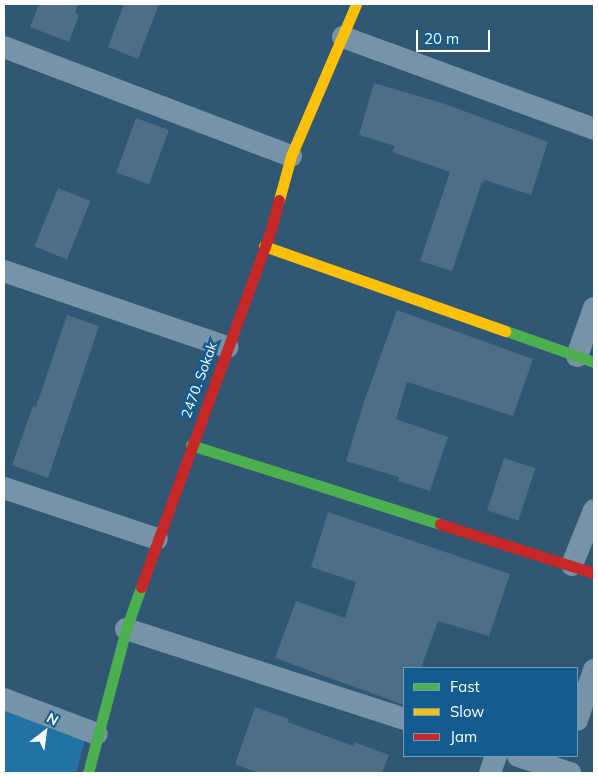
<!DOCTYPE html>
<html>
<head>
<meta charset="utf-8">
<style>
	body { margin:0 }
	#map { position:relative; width:598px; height:777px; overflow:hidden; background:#305773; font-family:Mulish,sans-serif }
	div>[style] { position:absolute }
	.green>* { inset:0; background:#2372a5 }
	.building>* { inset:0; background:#4e6e85; transform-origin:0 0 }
	.street>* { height:22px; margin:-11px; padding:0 11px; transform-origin:11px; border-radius:11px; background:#7793a7 }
	.fast>* { height:11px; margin:-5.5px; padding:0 5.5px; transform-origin:5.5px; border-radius:5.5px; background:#4caf50 }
	.slow>* { height:11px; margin:-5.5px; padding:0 5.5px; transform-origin:5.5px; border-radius:5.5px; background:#ffc107 }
	.jam>* { height:11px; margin:-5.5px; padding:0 5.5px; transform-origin:5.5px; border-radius:5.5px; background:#c62828 }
	span { translate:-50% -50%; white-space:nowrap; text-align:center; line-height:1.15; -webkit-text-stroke:5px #135c90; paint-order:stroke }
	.street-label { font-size:14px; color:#fff }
	.frame { position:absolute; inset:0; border:5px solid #fff; pointer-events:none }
	.legend { position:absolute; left:403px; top:667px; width:175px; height:90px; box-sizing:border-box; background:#135c90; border:1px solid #719dbc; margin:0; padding:6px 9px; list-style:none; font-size:15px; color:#fff }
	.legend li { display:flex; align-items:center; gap:10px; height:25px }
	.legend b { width:25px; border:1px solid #719dbc }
	.north { position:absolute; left:20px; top:707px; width:50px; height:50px; -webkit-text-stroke:4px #135c90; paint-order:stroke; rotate:30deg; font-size:14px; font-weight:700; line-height:20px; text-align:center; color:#fff }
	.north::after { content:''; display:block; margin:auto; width:18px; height:22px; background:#fff; clip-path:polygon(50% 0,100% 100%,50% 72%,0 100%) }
	.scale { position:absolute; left:416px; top:30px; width:74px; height:22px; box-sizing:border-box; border:2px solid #fff; border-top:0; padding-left:6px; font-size:15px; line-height:18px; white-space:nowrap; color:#fff; -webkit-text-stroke:4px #135c90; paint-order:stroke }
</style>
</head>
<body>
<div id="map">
	<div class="green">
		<div style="clip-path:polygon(4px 711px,85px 740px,76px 773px,4px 773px)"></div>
	</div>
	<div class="building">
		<div style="clip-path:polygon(39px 4px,78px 4px,75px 13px,79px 15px,69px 42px,30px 27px)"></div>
		<div style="clip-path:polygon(124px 4px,159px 4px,138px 59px,108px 47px)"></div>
		<div style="clip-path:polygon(374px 83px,445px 104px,548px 142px,531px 195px,485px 180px,484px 183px,482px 182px,452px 271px,420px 261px,450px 172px,392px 152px,395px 146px,359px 135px)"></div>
		<div style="left:136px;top:118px;width:35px;height:58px;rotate:20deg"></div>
		<div style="left:58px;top:188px;width:35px;height:63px;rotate:22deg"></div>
		<div style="clip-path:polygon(397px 310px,533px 359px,513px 416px,407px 382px,396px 419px,448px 437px,430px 491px,398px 481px,399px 477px,346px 461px,364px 402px)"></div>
		<div style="clip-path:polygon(67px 315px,99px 326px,48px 478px,12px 465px,33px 406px,36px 407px)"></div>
		<div style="left:504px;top:458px;width:33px;height:55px;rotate:18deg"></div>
		<div style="clip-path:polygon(328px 512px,510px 574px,489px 636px,438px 621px,421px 668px,404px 668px,404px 705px,275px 658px,296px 601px,345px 618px,356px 582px,311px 567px)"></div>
		<div style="clip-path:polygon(255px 707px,289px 719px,288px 722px,353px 746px,354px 742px,389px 755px,382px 773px,259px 773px,235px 764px)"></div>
	</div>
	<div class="street">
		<div style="left:343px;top:37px;width:267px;rotate:20.1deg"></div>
		<div style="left:4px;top:47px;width:307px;rotate:20.8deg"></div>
		<div style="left:4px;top:271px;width:236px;rotate:18.8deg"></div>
		<div style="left:577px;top:356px;width:51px;rotate:-70.5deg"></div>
		<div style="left:4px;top:488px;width:161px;rotate:18.4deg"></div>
		<div style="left:572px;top:565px;width:59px;rotate:-68.2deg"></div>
		<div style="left:126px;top:629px;width:292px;rotate:17.9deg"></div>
		<div style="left:4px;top:699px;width:99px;rotate:20.6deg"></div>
		<div style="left:577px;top:720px;width:53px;rotate:-71.2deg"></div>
		<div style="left:518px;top:756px;width:55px;rotate:18.1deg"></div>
		<div style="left:490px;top:773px;width:18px;rotate:-71deg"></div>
	</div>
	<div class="fast">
		<div style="left:506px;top:331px;width:93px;rotate:19.4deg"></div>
		<div style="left:191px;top:445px;width:261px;rotate:17.6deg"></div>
		<div style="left:88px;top:773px;width:149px;rotate:-75.2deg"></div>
		<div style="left:126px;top:629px;width:45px;rotate:-70.3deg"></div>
	</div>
	<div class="slow">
		<div style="left:279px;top:200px;width:46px;rotate:-74.7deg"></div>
		<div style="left:291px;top:156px;width:165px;rotate:-66.8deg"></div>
		<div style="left:264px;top:246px;width:256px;rotate:19.4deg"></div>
	</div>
	<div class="jam">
		<div style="left:440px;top:524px;width:162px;rotate:17.7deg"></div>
		<div style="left:141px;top:587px;width:381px;rotate:-70deg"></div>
		<div style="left:271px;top:229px;width:30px;rotate:-75deg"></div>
	</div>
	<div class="street-label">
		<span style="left:199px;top:380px;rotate:-70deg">2470. Sokak</span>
	</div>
	<div class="frame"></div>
	<ul class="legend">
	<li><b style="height:6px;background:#4caf50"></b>Fast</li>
	<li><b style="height:6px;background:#ffc107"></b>Slow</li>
	<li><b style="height:6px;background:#c62828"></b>Jam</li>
	</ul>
	<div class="north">N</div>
	<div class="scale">20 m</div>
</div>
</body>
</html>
